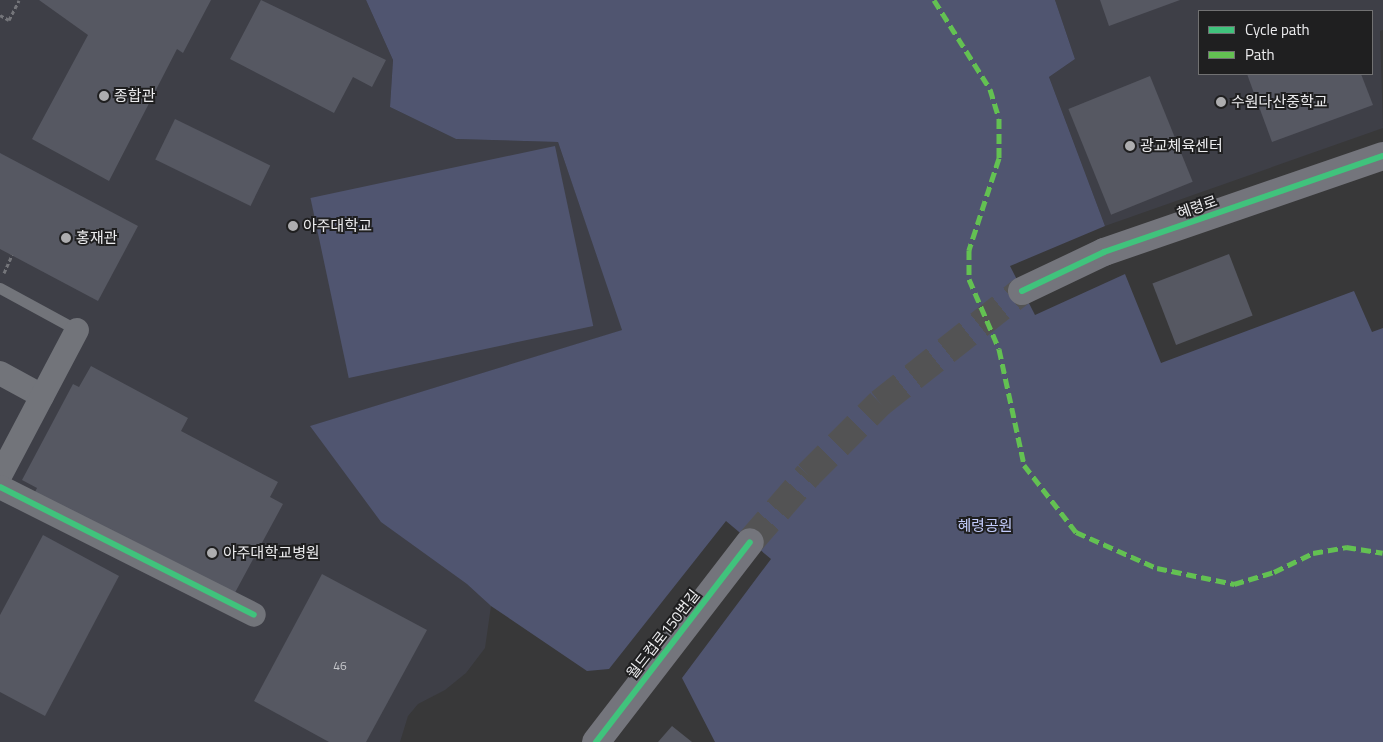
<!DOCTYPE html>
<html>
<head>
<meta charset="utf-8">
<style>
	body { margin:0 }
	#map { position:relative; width:1383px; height:742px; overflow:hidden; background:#383839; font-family:"Titillium Web","Noto Sans KR",sans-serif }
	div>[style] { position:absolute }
	.built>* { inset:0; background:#3e3f47 }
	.green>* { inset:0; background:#505570; transform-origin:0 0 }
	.building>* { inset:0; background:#565862; transform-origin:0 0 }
	.secondary-tunnel>* { height:28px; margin-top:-14px; transform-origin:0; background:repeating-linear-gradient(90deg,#535354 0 28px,transparent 0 42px) }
	.path>* { height:3px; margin-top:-1.5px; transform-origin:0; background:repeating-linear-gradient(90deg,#74757a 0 4px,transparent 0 6.5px) }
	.lane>* { height:11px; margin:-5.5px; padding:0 5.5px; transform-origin:5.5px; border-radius:5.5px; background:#72747a }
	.street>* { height:24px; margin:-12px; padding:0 12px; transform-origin:12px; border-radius:12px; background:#72747a }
	.secondary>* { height:28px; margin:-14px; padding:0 14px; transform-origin:14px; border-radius:14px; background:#74757c }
	.quiet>* { height:5px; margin-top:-2.5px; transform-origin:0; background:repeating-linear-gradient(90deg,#63c152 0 10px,transparent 0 15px) }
	.cycleway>* { height:6px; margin:-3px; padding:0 3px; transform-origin:3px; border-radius:3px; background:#40c37c }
	.dots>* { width:14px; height:14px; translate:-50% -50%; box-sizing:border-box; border:2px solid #1f1f20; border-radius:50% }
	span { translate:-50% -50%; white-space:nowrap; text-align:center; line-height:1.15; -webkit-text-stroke:4px #1f1f20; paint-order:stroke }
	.number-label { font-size:12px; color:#c6c7cb }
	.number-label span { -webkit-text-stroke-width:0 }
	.poi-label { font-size:15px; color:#ececee }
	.left { translate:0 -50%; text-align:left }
	.street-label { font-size:15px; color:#ececee }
	.park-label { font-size:15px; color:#c3ccfb }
	.legend { position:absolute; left:1198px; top:10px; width:175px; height:65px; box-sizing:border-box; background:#1f1f20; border:1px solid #717172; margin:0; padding:6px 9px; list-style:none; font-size:15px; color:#ececee }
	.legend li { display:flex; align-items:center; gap:10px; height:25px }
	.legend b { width:25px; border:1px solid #717172 }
</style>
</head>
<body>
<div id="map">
	<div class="built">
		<div style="clip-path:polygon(0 0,366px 0,393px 60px,390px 107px,456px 139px,558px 142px,623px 330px,311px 426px,491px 606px,485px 648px,466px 673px,445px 690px,418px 704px,408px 716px,400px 742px,0 742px)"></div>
		<div style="clip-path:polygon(evenodd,1055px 0,1383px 0,1383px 30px,1380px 31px,1383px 128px,1105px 226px,1049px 77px,1075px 59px,1055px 0,1199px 11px,1372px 11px,1372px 74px,1199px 74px,1199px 11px)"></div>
	</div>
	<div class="green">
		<div style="clip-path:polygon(366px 0,1055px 0,1075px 59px,1049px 77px,1105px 226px,1010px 266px,1035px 315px,1125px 274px,1161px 363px,1354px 291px,1372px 332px,1383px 328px,1383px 742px,715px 742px,682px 678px,771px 559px,726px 521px,609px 669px,587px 671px,491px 606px,467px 584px,381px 522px,310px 426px,622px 330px,558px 142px,456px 139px,390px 107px,393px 60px)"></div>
		<div style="left:555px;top:146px;width:184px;height:250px;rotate:78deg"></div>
	</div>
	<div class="building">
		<div style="clip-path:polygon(39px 0,211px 0,183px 53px,177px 49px,109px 181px,32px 139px,88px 35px)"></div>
		<div style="clip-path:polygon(261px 0,386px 60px,372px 87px,353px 77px,334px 113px,230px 59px)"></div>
		<div style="clip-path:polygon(1100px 0,1180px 0,1109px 26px)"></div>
		<div style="clip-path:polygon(1247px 74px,1361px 74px,1373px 105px,1272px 142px)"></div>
		<div style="left:1150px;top:76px;width:114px;height:88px;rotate:68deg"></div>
		<div style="left:175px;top:119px;width:106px;height:45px;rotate:26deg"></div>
		<div style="clip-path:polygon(0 153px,138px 226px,98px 301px,0 249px)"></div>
		<div style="left:1229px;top:254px;width:66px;height:82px;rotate:69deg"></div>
		<div style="clip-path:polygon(91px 366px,188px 418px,181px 431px,278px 482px,270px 497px,283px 504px,231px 600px,34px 494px,37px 488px,22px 480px,73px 384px,79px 387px)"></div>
		<div style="clip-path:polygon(43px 535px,119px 576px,45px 716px,0 692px,0 615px)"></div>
		<div style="clip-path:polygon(322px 574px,427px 630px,366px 742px,329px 742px,254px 701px)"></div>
		<div style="clip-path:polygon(672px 726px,692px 742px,658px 742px)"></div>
	</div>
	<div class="secondary-tunnel">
		<div style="left:750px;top:542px;width:89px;rotate:-49.1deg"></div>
		<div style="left:808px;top:475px;width:102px;rotate:-45deg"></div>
		<div style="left:880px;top:403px;width:181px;rotate:-38.3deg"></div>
	</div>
	<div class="path">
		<div style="left:0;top:15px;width:10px;rotate:29deg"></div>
		<div style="left:9px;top:20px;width:22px;rotate:-63deg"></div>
		<div style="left:4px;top:273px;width:20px;rotate:-66deg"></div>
	</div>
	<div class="lane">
		<div style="left:0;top:288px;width:88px;rotate:28.6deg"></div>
	</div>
	<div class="street">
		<div style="left:0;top:373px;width:48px;rotate:28.7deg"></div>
		<div style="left:0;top:476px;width:165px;rotate:-62.2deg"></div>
		<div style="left:0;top:487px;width:284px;rotate:26.7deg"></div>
	</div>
	<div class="secondary">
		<div style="left:1022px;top:291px;width:91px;rotate:-25.4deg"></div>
		<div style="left:1104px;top:252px;width:295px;rotate:-19deg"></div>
		<div style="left:596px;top:742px;width:252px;rotate:-52.4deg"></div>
	</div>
	<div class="quiet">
		<div style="left:934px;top:0;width:105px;rotate:57.8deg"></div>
		<div style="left:990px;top:89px;width:30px;rotate:73deg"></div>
		<div style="left:999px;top:118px;width:40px;rotate:90deg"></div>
		<div style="left:999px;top:158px;width:97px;rotate:108.1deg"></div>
		<div style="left:969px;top:250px;width:29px;rotate:90deg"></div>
		<div style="left:969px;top:279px;width:76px;rotate:66.8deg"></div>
		<div style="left:999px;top:349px;width:119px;rotate:77.8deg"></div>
		<div style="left:1024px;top:465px;width:85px;rotate:52.2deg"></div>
		<div style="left:1076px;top:532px;width:89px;rotate:24deg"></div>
		<div style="left:1157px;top:568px;width:79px;rotate:11.7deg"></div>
		<div style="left:1234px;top:584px;width:42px;rotate:-16.7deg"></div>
		<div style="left:1274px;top:572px;width:43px;rotate:-26deg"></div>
		<div style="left:1313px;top:553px;width:34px;rotate:-10deg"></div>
		<div style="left:1346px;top:547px;width:37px;rotate:9deg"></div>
	</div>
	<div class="cycleway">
		<div style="left:1022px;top:291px;width:91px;rotate:-25.4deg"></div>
		<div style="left:1104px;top:252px;width:295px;rotate:-19deg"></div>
		<div style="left:0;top:487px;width:284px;rotate:26.7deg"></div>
		<div style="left:596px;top:742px;width:252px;rotate:-52.4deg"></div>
	</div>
	<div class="dots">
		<div style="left:104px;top:96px;background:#adadaf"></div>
		<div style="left:1221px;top:102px;background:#adadaf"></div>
		<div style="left:1130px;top:146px;background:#adadaf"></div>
		<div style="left:293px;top:226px;background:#adadaf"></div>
		<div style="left:66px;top:238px;background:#adadaf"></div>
		<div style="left:212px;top:553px;background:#adadaf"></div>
	</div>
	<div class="number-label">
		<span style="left:340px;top:666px">46</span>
	</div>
	<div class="poi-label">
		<span class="left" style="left:114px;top:96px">종합관</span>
		<span class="left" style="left:1231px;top:102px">수원다산중학교</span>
		<span class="left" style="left:1140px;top:146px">광교체육센터</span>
		<span class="left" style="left:303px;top:226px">아주대학교</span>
		<span class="left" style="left:76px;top:238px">홍재관</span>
		<span class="left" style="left:223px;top:553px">아주대학교병원</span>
	</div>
	<div class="street-label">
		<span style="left:1197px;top:207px;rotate:-19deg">혜령로</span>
		<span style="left:663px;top:634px;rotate:-52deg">월드컵로150번길</span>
	</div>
	<div class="park-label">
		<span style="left:985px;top:526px">혜령공원</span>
	</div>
	<ul class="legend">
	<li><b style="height:6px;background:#40c37c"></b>Cycle path</li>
	<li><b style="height:6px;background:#63c152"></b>Path</li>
	</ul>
</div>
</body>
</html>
